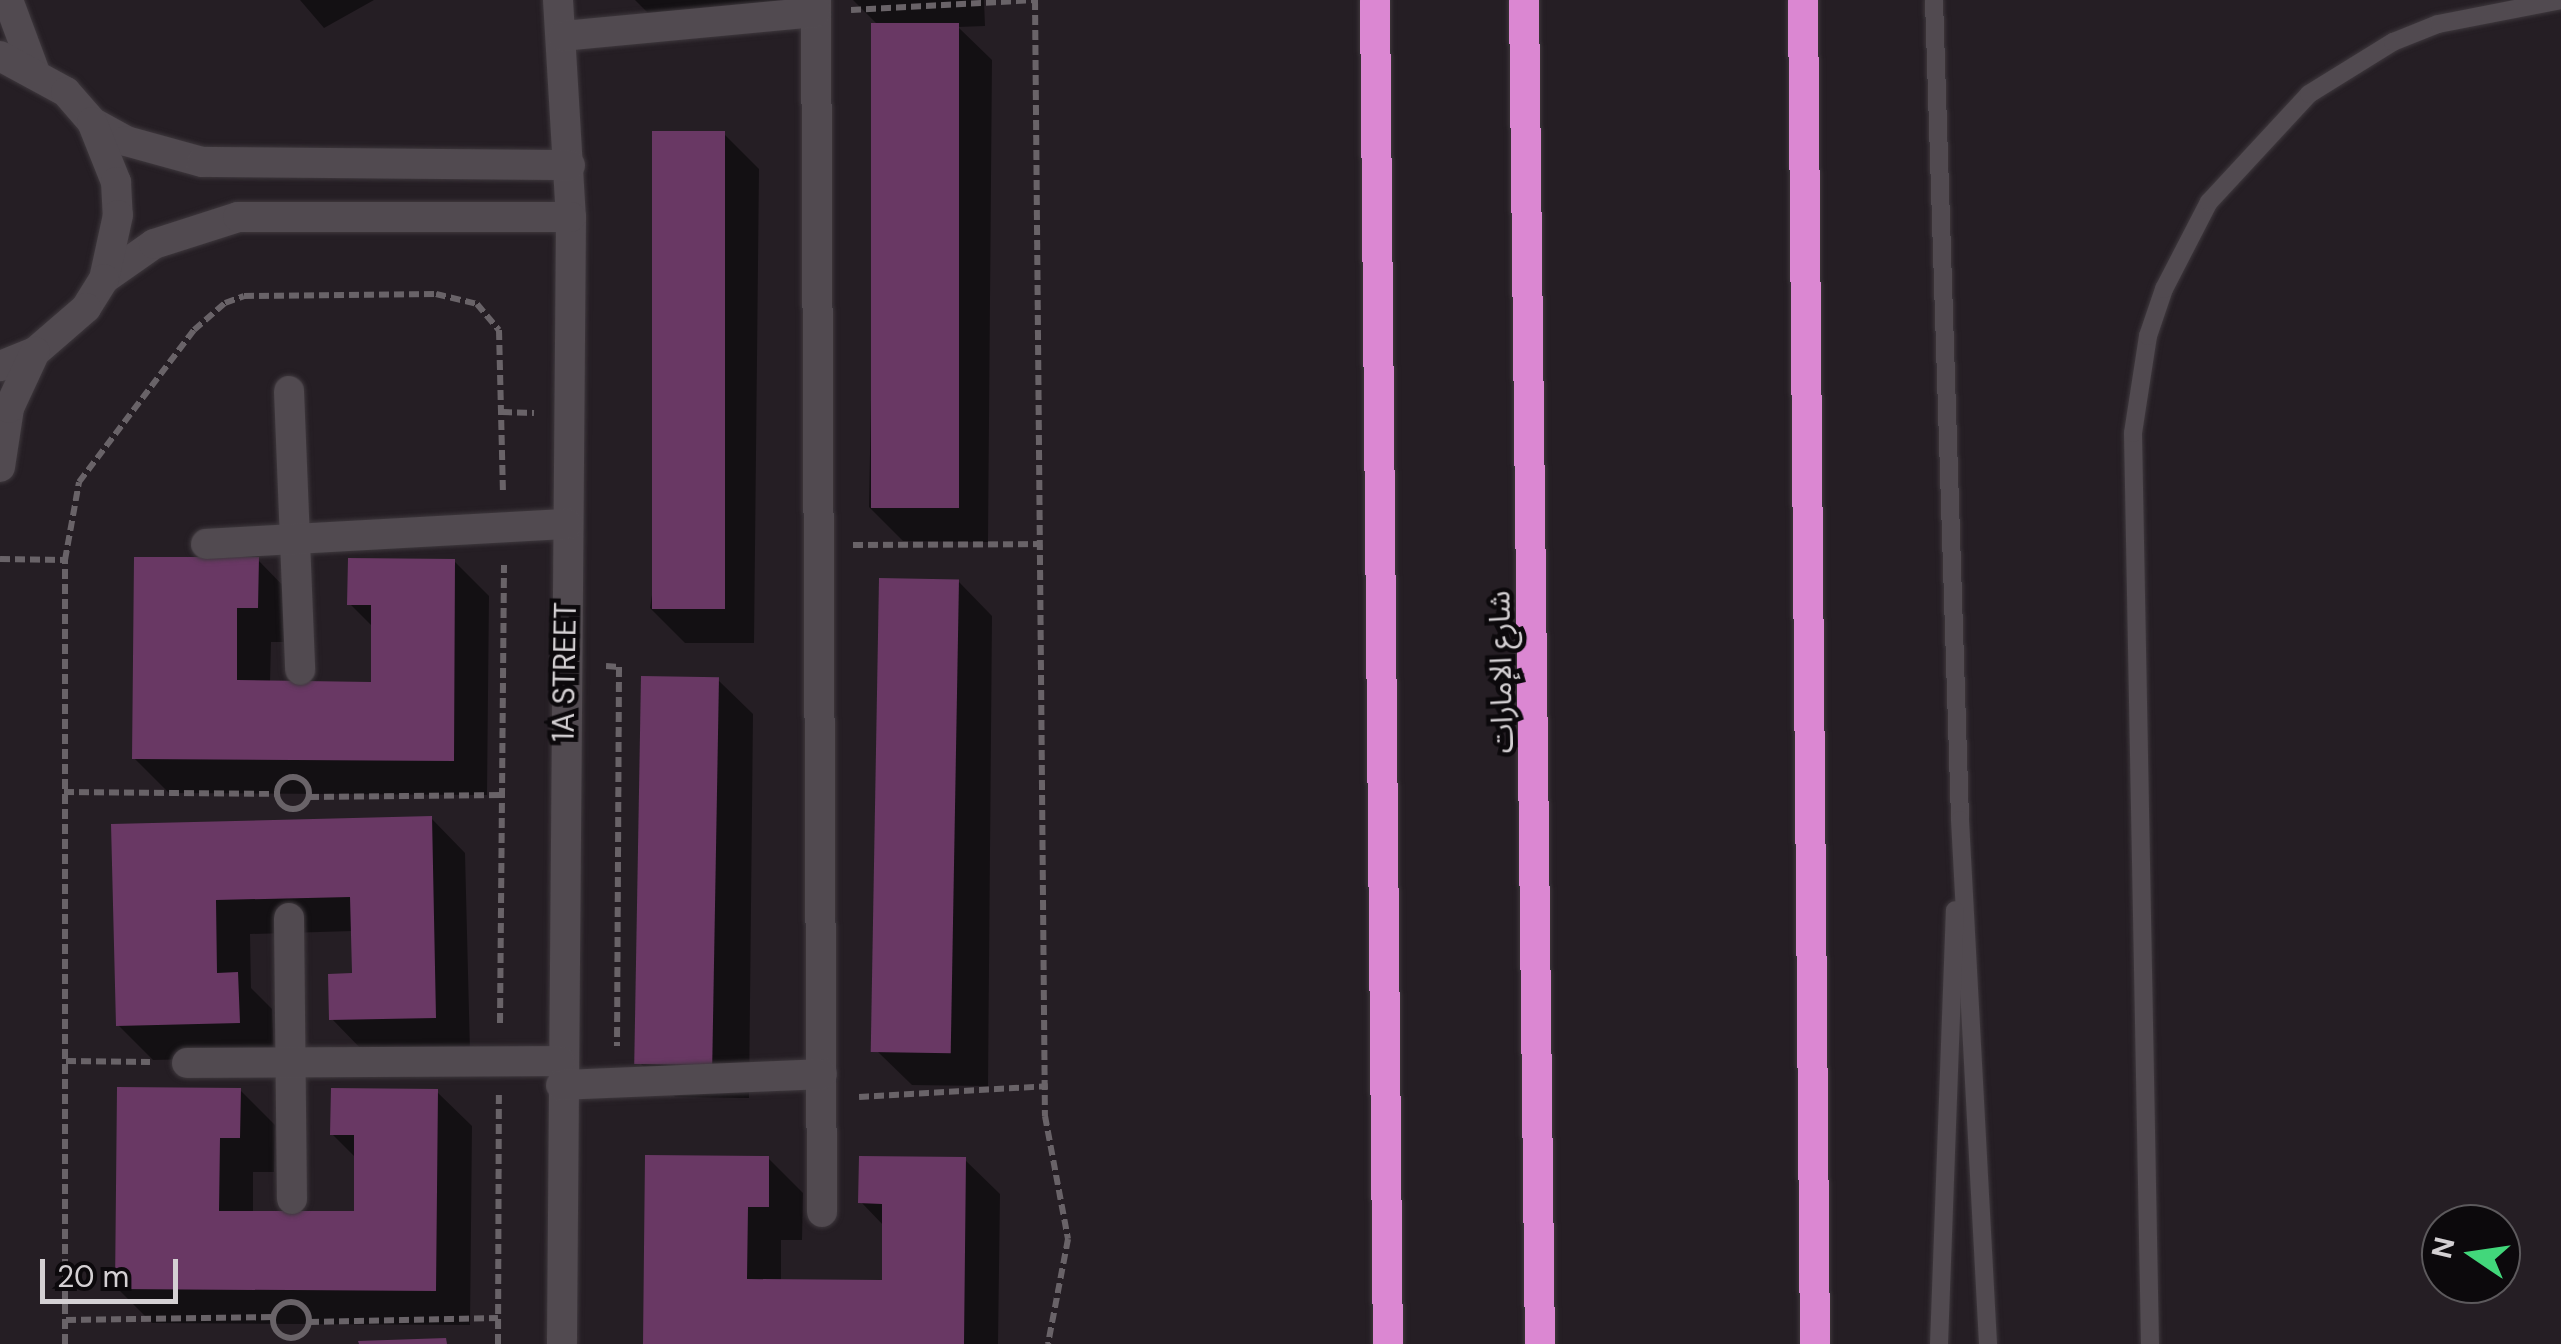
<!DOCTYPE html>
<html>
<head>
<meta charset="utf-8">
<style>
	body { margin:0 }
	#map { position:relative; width:2561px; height:1344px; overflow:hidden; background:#251e24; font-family:"DM Sans","Noto Sans Arabic",sans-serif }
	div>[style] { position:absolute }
	.shadow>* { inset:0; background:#0007 }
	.building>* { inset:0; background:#693864; transform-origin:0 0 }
	.path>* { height:6px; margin-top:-3px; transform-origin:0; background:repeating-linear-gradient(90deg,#696368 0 10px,transparent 0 15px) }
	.path>.ring { margin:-3px; padding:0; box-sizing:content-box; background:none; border:6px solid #696368; border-radius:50% }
	.roads { filter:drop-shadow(0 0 2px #3e383d) drop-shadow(0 0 2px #3e383d) }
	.lane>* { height:18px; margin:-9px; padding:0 9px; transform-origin:9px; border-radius:9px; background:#514a50 }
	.street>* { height:30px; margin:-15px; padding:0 15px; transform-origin:15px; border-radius:15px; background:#514a50 }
	.secondary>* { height:30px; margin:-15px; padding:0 15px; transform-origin:15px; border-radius:15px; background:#514a50 }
	.highway>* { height:30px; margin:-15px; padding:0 15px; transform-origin:15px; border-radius:15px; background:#db87d2 }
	span { translate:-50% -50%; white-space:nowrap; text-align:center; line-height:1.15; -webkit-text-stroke:9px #0c090c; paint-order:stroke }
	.street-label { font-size:30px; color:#d4d0d3 }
	.north { position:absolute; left:2421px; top:1204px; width:100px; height:100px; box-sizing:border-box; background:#0c090c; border:2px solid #5c595c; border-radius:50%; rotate:283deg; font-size:28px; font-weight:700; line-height:40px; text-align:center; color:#d4d0d3 }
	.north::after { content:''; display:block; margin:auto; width:35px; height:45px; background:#42d77b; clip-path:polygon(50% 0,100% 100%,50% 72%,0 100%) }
	.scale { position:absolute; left:40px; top:1259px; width:138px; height:45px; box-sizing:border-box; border:5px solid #d4d0d3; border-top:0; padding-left:12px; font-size:30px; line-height:35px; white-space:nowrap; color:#d4d0d3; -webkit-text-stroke:8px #0c090c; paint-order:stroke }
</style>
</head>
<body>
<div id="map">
	<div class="shadow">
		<div style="clip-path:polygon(300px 0,374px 0,324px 28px)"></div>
		<div style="clip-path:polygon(635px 0,787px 0,788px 30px,668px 33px)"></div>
		<div style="clip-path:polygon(853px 0,984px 0,985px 26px,958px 27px,992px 60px,988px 542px,903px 541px,869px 507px,878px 25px)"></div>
		<div style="clip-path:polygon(724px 134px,759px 169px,754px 643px,685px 643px,650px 608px)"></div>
		<div style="clip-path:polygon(258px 560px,292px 595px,292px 642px,271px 642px,270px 683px,373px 684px,374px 628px,350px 604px,454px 561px,489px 596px,487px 795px,169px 793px,134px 758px)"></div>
		<div style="clip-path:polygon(958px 581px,992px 616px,988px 1086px,912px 1085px,877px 1051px)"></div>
		<div style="clip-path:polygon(718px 680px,753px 714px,749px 1098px,675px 1097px,640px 1063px)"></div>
		<div style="clip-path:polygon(431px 818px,465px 853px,470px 1052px,366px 1054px,332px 1019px,354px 975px,353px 931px,250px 934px,251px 988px,272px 1009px,274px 1057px,153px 1060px,118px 1025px,113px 826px)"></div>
		<div style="clip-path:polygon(240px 1090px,275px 1125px,274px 1172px,253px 1172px,253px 1213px,356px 1214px,356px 1158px,332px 1134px,437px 1092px,472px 1126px,470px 1325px,152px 1323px,117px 1288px)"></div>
		<div style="clip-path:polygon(768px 1158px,803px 1193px,802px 1240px,781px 1240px,781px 1282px,884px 1283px,884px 1226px,861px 1202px,965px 1160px,1000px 1194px,998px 1344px,645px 1344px)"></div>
	</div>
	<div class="building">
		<div style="left:871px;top:23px;width:88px;height:485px"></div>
		<div style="left:652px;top:131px;width:73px;height:478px"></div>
		<div style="clip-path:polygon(134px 557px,259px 557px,258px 608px,237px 608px,237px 680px,371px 682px,371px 605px,347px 605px,348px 558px,455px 559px,454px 761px,132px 759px)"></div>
		<div style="left:879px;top:578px;width:80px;height:474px;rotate:1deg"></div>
		<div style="left:641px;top:676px;width:78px;height:388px;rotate:1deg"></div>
		<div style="clip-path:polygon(432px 816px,436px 1018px,329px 1020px,328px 974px,352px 973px,350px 897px,216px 900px,217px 973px,238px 972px,240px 1023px,116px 1026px,111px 824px)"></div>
		<div style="clip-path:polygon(117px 1087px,241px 1088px,240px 1138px,220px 1138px,219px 1211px,354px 1211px,354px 1135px,330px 1135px,331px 1088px,438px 1089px,436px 1291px,115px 1289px)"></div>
		<div style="clip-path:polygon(645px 1155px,769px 1156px,769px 1207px,748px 1207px,747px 1279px,882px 1280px,882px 1204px,858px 1203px,859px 1156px,966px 1157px,964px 1344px,643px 1344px)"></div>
		<div style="clip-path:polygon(446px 1338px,447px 1344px,359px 1344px,358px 1341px)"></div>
	</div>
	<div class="path">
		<div style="left:1035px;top:0;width:1116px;rotate:89.49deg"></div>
		<div style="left:1045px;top:1116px;width:125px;rotate:79.4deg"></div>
		<div style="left:1068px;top:1239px;width:107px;rotate:100.8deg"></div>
		<div style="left:851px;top:10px;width:184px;rotate:-3.1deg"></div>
		<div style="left:502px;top:412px;width:32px;rotate:2deg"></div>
		<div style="left:853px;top:545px;width:189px;rotate:-0.3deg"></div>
		<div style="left:0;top:559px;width:65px;rotate:0.9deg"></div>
		<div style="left:606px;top:666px;width:13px;rotate:4deg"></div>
		<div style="left:619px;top:667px;width:379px;rotate:90.3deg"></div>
		<div class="ring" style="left:277px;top:777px;width:26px;height:26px"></div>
		<div style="left:64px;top:792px;width:212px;rotate:0.5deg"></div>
		<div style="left:309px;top:797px;width:194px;rotate:-0.6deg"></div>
		<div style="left:500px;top:1023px;width:458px;rotate:-89.5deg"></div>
		<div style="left:66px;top:1061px;width:84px;rotate:0.7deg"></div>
		<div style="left:859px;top:1097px;width:189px;rotate:-3.3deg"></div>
		<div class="ring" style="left:273px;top:1302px;width:30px;height:30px"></div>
		<div style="left:66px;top:1320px;width:207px;rotate:-0.8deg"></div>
		<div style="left:309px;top:1322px;width:189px;rotate:-1.2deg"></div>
		<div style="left:65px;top:1344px;width:784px;rotate:-90deg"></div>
		<div style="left:65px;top:560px;width:79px;rotate:-79.8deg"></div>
		<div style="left:79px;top:482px;width:191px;rotate:-52.9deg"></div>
		<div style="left:194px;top:330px;width:41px;rotate:-41.1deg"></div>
		<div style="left:225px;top:303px;width:20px;rotate:-20deg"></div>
		<div style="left:244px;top:296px;width:192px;rotate:-0.6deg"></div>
		<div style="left:436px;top:294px;width:42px;rotate:13.7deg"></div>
		<div style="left:477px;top:304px;width:34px;rotate:50deg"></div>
		<div style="left:499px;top:330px;width:163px;rotate:88.6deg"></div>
		<div style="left:498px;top:1344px;width:249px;rotate:-89.8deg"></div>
	</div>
	<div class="roads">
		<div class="lane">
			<div style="left:1934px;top:0;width:820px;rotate:88.18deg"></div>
			<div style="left:1960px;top:820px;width:525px;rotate:86.94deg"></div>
			<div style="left:1939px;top:1344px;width:434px;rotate:-87.9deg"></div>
			<div style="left:2150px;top:1344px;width:911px;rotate:-91.07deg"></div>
			<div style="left:2133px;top:433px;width:98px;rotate:-81.2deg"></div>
			<div style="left:2148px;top:336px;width:50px;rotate:-71.2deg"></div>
			<div style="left:2164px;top:289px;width:98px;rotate:-62.7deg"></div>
			<div style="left:2209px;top:202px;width:147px;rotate:-47.2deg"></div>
			<div style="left:2309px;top:94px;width:99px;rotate:-31.8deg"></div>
			<div style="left:2393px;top:42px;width:48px;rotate:-21.8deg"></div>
			<div style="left:2438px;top:24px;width:125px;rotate:-11deg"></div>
		</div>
		<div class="street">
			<div style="left:558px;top:0;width:217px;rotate:86.6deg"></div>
			<div style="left:571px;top:217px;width:1127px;rotate:90.46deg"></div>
			<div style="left:816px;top:0;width:1212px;rotate:89.72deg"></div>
			<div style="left:563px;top:36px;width:254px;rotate:-5.4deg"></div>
			<div style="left:92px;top:122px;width:39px;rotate:29deg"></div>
			<div style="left:126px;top:141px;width:79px;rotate:15.4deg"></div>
			<div style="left:202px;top:162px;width:368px;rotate:0.5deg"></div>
			<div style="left:104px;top:279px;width:61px;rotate:-35deg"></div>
			<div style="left:154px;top:244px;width:88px;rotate:-17.8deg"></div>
			<div style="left:238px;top:217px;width:333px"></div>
			<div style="left:289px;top:391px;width:279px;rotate:87.7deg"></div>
			<div style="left:206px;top:544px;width:362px;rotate:-3.2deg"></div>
			<div style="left:289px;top:918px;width:281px;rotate:89.4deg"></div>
			<div style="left:187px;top:1063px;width:373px;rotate:-0.3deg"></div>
			<div style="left:561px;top:1085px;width:261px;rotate:-2.4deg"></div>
		</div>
		<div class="secondary">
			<div style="left:8px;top:0;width:75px;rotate:69.6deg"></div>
			<div style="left:0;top:56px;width:75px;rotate:28.6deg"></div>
			<div style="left:66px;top:92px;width:40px;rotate:49deg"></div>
			<div style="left:92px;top:122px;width:65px;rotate:68.2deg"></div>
			<div style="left:116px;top:182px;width:33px;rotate:87deg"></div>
			<div style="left:118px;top:215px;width:66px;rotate:102.3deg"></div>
			<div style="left:104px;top:279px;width:34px;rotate:122deg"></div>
			<div style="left:86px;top:308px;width:67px;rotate:139.2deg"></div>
			<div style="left:35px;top:352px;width:38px;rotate:158deg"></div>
			<div style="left:0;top:467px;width:60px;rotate:-81.3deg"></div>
			<div style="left:9px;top:408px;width:62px;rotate:-65.1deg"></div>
		</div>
		<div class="highway">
			<div style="left:1375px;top:0;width:1344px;rotate:89.45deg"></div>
			<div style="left:1524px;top:0;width:1344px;rotate:89.32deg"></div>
			<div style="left:1803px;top:0;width:1344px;rotate:89.49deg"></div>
		</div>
	</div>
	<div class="street-label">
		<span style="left:565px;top:672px;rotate:-89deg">1A STREET</span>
		<span style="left:1501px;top:672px;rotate:-91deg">شارع الإمارات</span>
	</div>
	<div class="north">N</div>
	<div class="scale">20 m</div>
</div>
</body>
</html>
